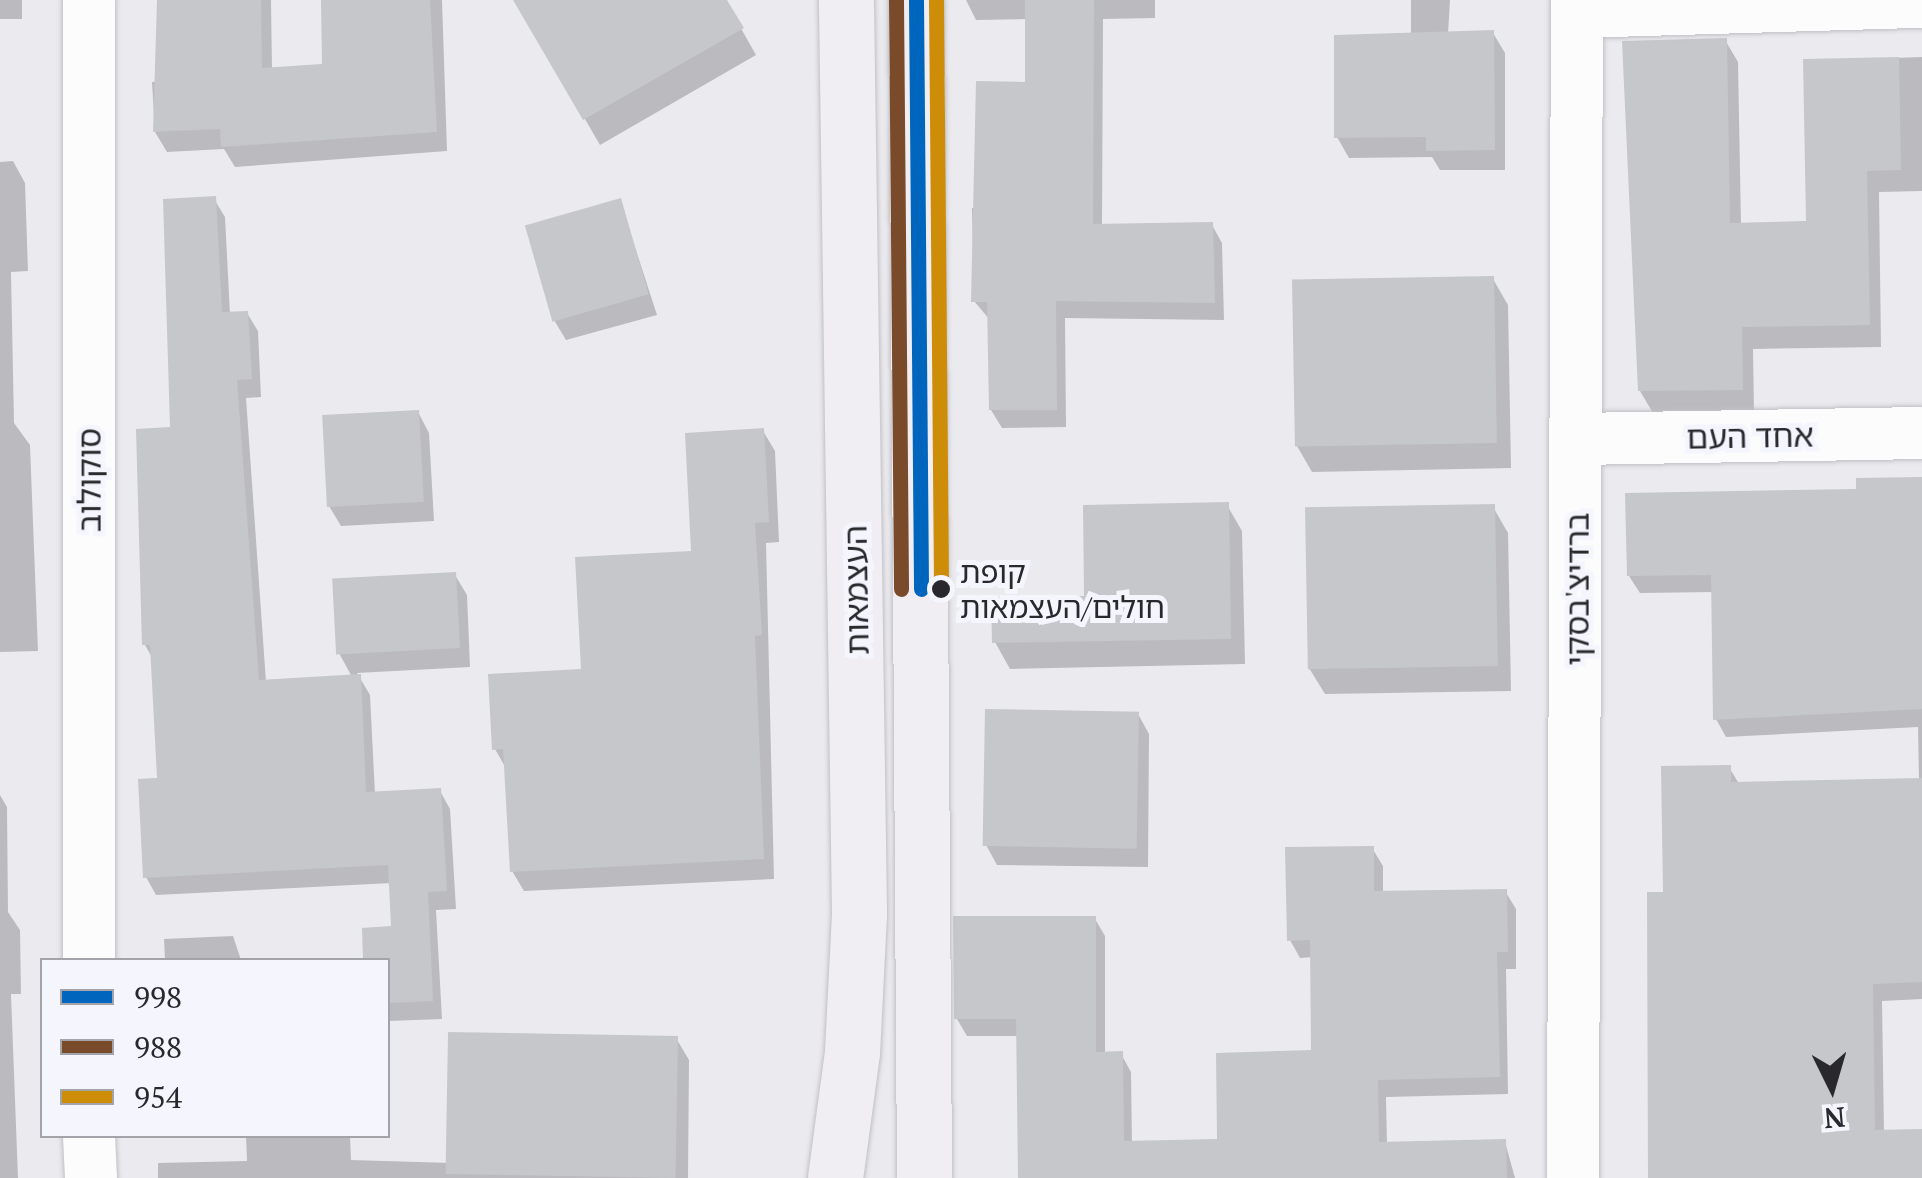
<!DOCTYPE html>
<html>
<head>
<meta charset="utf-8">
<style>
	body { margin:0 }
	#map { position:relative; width:1922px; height:1178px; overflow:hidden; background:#eaeaef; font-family:"PT Serif","Noto Sans Hebrew",serif }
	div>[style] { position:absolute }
	.shadow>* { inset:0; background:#0003; transform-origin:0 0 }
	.building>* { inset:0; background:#c6c7cb; transform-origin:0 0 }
	.roads { filter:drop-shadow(0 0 2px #c1c1c5) drop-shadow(0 0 2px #c1c1c5) }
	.minor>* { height:52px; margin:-26px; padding:0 26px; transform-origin:26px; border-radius:26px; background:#fcfcfd }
	.major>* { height:55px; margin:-27.5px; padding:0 27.5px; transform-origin:27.5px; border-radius:27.5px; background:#f0eef3 }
	.bus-1>* { height:15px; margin:-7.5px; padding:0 7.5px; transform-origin:7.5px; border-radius:7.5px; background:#0065bd }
	.bus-2>* { height:15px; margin:-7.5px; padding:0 7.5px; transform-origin:7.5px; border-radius:7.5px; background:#7a4b2a }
	.bus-3>* { height:15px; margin:-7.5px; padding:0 7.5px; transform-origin:7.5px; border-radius:7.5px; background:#ce8d09 }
	.dots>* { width:28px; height:28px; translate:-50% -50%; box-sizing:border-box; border:5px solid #f5f5fe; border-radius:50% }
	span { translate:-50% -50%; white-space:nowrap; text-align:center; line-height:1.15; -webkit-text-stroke:10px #f5f5fe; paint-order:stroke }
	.bus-label { font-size:30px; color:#29292d }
	.left { translate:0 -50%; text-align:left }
	.street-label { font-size:32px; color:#29292d }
	.legend { position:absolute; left:40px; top:958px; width:350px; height:180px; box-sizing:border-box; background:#f5f5fe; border:2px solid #a3a3aa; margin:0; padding:12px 18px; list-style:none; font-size:30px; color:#29292d }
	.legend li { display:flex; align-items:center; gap:20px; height:50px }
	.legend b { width:50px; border:2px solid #a3a3aa }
	.north { position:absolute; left:1782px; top:1038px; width:100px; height:100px; -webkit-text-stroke:8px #f5f5fe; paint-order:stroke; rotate:175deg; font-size:28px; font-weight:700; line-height:40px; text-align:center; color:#29292d }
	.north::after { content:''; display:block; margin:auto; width:35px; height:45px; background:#29292d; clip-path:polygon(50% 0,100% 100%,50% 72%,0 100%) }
</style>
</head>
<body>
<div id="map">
	<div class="shadow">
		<div style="left:0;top:0;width:22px;height:19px"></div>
		<div style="clip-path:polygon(160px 0,271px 0,272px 69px,325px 67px,323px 0,442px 0,447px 151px,235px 167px,224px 149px,167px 152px,155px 132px,152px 82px,161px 81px)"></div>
		<div style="clip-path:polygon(516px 0,725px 0,756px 55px,600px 145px)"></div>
		<div style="clip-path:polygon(966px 0,1155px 0,1155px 18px,1103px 19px,1102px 226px,1212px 225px,1222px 243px,1224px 320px,1065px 318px,1066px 427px,1002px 428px,991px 410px,990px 320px,974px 301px,972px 208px,979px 208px,1027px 84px,1027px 19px,976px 20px)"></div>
		<div style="clip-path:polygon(1411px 0,1450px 0,1448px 34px,1493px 33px,1505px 53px,1505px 170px,1440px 170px,1432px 157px,1349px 158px,1337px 137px,1411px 37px)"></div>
		<div style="clip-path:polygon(1725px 40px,1738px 62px,1741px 225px,1808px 224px,1805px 61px,1922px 57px,1922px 191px,1879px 192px,1881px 347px,1753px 349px,1754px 412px,1653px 413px,1640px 391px)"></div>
		<div style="clip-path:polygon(13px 161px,25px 183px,28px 271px,11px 272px,14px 423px,30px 445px,38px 651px,0 652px,0 162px)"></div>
		<div style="clip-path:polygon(214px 199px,225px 217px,230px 314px,247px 313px,258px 331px,261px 397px,246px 398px,266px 682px,352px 677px,339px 653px,455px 575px,467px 595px,470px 667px,357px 673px,370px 695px,375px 794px,440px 791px,450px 809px,456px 909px,436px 910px,442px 1019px,388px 1021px,388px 960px,366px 960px,364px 930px,394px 928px,392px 883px,156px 895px,146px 877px,160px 781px,153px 659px,145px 645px,172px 429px)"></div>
		<div style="clip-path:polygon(620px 201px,657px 315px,566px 340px,554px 320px)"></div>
		<div style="clip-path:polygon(1493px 279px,1508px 305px,1511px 468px,1312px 472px,1297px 446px)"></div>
		<div style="clip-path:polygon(418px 412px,429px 433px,434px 521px,341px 526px,329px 506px)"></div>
		<div style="clip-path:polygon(763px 431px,775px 451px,779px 542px,766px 543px,774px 879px,524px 891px,512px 871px,507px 770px,495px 749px,583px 671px,694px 553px)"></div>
		<div style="clip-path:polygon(1922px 479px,1922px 999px,1882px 1001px,1884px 1132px,1922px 1131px,1922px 1178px,1650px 1178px,1665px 894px,1729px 767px,1739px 784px,1919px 780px,1918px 727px,1726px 737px,1716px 719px,1714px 592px,1640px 593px,1629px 576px,1858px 491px)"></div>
		<div style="clip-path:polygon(1227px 505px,1242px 531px,1245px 664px,1010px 669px,995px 642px,1086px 598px)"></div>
		<div style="clip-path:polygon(1493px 507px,1508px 533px,1511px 691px,1325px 694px,1309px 668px)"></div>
		<div style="clip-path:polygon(1138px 714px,1149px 734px,1148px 867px,997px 865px,986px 845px)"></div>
		<div style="clip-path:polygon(0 795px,7px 807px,8px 912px,20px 930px,21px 994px,11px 994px,18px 1178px,0 1178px)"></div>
		<div style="clip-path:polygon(1372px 848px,1383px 866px,1383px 893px,1505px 891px,1516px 909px,1516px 969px,1506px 969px,1508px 1094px,1386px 1097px,1387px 1145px,1505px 1142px,1515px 1178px,1020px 1178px,1018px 1036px,967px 1036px,957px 1019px,1095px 919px,1105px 936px,1105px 1054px,1121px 1054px,1131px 1072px,1132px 1144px,1220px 1142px,1314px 1052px,1313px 957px,1300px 958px,1290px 940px)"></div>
		<div style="clip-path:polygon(233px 936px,241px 960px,165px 960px,164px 939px)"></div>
		<div style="clip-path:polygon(676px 1038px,689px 1060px,688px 1178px,158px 1178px,158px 1163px,247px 1161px,246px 1136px,350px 1136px,351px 1160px,452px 1163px)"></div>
	</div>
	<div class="building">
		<div style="clip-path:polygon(157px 0,261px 0,262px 68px,322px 64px,321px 0,430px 0,437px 132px,221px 147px,220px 129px,153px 132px)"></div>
		<div style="clip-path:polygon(513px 0,727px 0,744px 28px,583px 120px)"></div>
		<div style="clip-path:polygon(1025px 0,1094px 0,1093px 224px,1213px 222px,1215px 303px,1056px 301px,1057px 410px,989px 410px,987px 302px,971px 302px,976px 81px,1025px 82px)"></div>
		<div style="clip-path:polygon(1494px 30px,1495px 150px,1426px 151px,1426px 137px,1334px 138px,1334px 35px)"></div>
		<div style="clip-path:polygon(1727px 38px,1730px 223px,1806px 221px,1803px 59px,1899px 57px,1901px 170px,1867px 171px,1870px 325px,1742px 327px,1743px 390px,1638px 391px,1622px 41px)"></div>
		<div style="clip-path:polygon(216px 196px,222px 312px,248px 311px,252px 379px,237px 380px,259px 680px,361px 674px,366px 792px,441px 788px,447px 891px,428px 892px,433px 1001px,388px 1003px,388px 960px,363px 960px,362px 928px,391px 926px,388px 865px,143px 878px,138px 779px,157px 778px,150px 645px,142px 645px,136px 429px,170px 427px,163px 199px)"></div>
		<div style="left:621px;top:198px;width:100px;height:100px;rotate:74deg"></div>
		<div style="left:1494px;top:276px;width:167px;height:202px;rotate:89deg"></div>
		<div style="left:419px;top:410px;width:92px;height:97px;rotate:87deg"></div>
		<div style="clip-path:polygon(764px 428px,769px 522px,755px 523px,762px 635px,755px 636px,764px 859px,510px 872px,503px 749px,492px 750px,488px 674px,581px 669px,575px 557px,691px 551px,685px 433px)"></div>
		<div style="clip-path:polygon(1922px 477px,1922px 709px,1713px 720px,1711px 575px,1627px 576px,1625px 493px,1856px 489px,1856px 478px)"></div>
		<div style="clip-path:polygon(1229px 502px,1231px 639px,992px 643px,991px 597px,1084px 596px,1083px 505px)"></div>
		<div style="left:1495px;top:504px;width:162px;height:190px;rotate:89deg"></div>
		<div style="left:456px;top:572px;width:76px;height:124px;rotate:87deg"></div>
		<div style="left:985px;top:709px;width:154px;height:137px;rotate:1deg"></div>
		<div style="clip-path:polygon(1731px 765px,1731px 782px,1922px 778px,1922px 982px,1873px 984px,1875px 1130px,1922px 1129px,1922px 1178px,1648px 1178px,1647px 892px,1663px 892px,1661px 766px)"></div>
		<div style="clip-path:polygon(1374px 846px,1374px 891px,1507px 889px,1508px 952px,1497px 952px,1500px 1077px,1378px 1080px,1379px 1142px,1506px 1139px,1507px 1178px,1018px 1178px,1016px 1019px,954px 1019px,953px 916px,1096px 916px,1096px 1052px,1123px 1051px,1124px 1141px,1217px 1139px,1216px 1053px,1311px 1050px,1310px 940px,1287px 941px,1285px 847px)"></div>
		<div style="left:678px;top:1036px;width:142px;height:230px;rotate:91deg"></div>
	</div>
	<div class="roads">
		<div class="minor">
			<div style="left:89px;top:0;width:960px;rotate:90deg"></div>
			<div style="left:1577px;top:12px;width:345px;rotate:-1.7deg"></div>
			<div style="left:1578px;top:439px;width:344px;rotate:-1deg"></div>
			<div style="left:89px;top:1136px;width:42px;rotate:87.3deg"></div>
			<div style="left:1573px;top:1178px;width:1178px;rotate:-89.81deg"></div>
		</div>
		<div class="major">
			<div style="left:916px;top:0;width:1178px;rotate:89.61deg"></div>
			<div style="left:835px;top:1178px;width:127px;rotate:-82.3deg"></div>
			<div style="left:852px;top:1052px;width:139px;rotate:-87.1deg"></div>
			<div style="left:859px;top:913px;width:913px;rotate:-90.82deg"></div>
		</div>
	</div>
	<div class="bus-1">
		<div style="left:916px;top:0;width:589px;rotate:89.51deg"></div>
	</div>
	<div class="bus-2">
		<div style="left:896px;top:0;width:589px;rotate:89.51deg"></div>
	</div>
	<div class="bus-3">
		<div style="left:936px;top:0;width:589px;rotate:89.51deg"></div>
	</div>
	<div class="dots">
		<div style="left:941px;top:589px;background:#29292d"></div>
	</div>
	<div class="bus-label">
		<span class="left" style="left:960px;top:589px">קופת<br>חולים/העצמאות</span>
	</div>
	<div class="street-label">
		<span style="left:1750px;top:436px;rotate:-1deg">אחד העם</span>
		<span style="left:89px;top:480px;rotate:-90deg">סוקולוב</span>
		<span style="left:1577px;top:589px;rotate:-90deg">ברדיצ'בסקי</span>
		<span style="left:856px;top:590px;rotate:-91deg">העצמאות</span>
	</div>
	<ul class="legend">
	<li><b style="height:12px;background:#0065bd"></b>998</li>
	<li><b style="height:12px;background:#7a4b2a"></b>988</li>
	<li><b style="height:12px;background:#ce8d09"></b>954</li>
	</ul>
	<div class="north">N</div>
</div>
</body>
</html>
